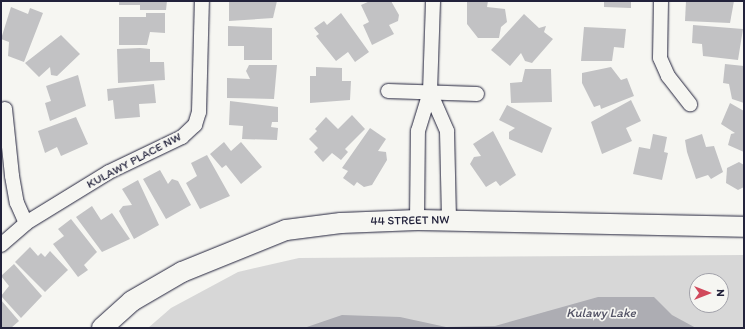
<!DOCTYPE html>
<html>
<head>
<meta charset="utf-8">
<style>
	body { margin:0 }
	#map { position:relative; width:745px; height:329px; overflow:hidden; background:#f6f6f2; font-family:Itim,sans-serif }
	div>[style] { position:absolute }
	.green>* { inset:0; background:#d7d7d7 }
	.water>* { inset:0; background:#adadb3 }
	.building>* { inset:0; background:#c2c2c4 }
	.roads { filter:drop-shadow(0 0 1px #22223b) drop-shadow(0 0 1px #22223b) }
	.street>* { height:14px; margin:-7px; padding:0 7px; transform-origin:7px; border-radius:7px; background:#f6f6f2 }
	.secondary>* { height:20px; margin:-10px; padding:0 10px; transform-origin:10px; border-radius:10px; background:#f6f6f2 }
	span { translate:-50% -50%; white-space:nowrap; text-align:center; line-height:1.15; -webkit-text-stroke:3.5px #f6f6f2; paint-order:stroke }
	.street-label { font-size:12px; color:#22223b }
	.water-label { font-size:13px; color:#535365; font-style:italic }
	.frame { position:absolute; inset:0; border:2px solid #22223b; pointer-events:none }
	.north { position:absolute; left:689px; top:273px; width:40px; height:40px; box-sizing:border-box; background:#f6f6f2; border:1px solid #a1a1a9; border-radius:50%; rotate:90deg; font-size:11px; font-weight:700; line-height:16px; text-align:center; color:#22223b }
	.north::after { content:''; display:block; margin:auto; width:14px; height:18px; background:#d1495b; clip-path:polygon(50% 0,100% 100%,50% 72%,0 100%) }
</style>
</head>
<body>
<div id="map">
	<div class="green">
		<div style="clip-path:polygon(evenodd,744px 255px,744px 328px,148px 328px,171px 308px,238px 272px,299px 258px,744px 255px,697px 281px,721px 281px,721px 305px,697px 305px,697px 281px)"></div>
	</div>
	<div class="water">
		<div style="clip-path:polygon(598px 297px,654px 297px,672px 315px,696px 328px,304px 328px,342px 315px,400px 317px,446px 327px,495px 326px)"></div>
	</div>
	<div class="building">
		<div style="clip-path:polygon(119px 1px,167px 1px,166px 10px,140px 10px,140px 5px,119px 5px)"></div>
		<div style="clip-path:polygon(277px 1px,273px 18px,229px 21px,229px 2px)"></div>
		<div style="clip-path:polygon(370px 1px,391px 1px,399px 15px,398px 21px,389px 25px,394px 34px,372px 45px,363px 25px,369px 22px,361px 5px)"></div>
		<div style="clip-path:polygon(467px 1px,488px 1px,487px 7px,505px 9px,507px 22px,501px 27px,499px 38px,478px 38px,467px 24px)"></div>
		<div style="clip-path:polygon(604px 1px,631px 1px,631px 8px,604px 7px)"></div>
		<div style="clip-path:polygon(686px 1px,734px 1px,730px 23px,685px 21px)"></div>
		<div style="clip-path:polygon(11px 7px,28px 14px,30px 8px,43px 13px,24px 62px,8px 56px,9px 42px,1px 39px)"></div>
		<div style="clip-path:polygon(146px 13px,165px 13px,165px 33px,150px 32px,147px 45px,119px 45px,119px 17px,146px 17px)"></div>
		<div style="clip-path:polygon(341px 13px,369px 52px,355px 62px,348px 52px,336px 61px,316px 36px,319px 34px,314px 28px,324px 21px,327px 25px)"></div>
		<div style="clip-path:polygon(524px 14px,539px 28px,546px 26px,544px 32px,553px 39px,532px 63px,525px 61px,521px 53px,510px 66px,491px 50px)"></div>
		<div style="clip-path:polygon(693px 25px,743px 29px,738px 60px,703px 56px,702px 44px,692px 43px)"></div>
		<div style="clip-path:polygon(228px 26px,272px 28px,272px 60px,244px 60px,244px 46px,228px 46px)"></div>
		<div style="clip-path:polygon(584px 27px,626px 29px,624px 48px,614px 47px,612px 61px,581px 61px)"></div>
		<div style="clip-path:polygon(61px 35px,80px 54px,57px 76px,51px 75px,50px 67px,39px 77px,25px 63px)"></div>
		<div style="clip-path:polygon(140px 48px,150px 49px,150px 62px,164px 62px,165px 80px,118px 83px,117px 49px)"></div>
		<div style="clip-path:polygon(725px 64px,744px 66px,744px 103px,732px 99px,729px 84px,723px 83px)"></div>
		<div style="clip-path:polygon(249px 65px,277px 65px,274px 99px,227px 98px,227px 78px,250px 79px,246px 71px)"></div>
		<div style="clip-path:polygon(316px 67px,342px 68px,342px 81px,351px 81px,350px 100px,310px 103px,310px 76px,316px 76px)"></div>
		<div style="clip-path:polygon(611px 67px,621px 80px,627px 78px,634px 96px,601px 109px,600px 105px,594px 107px,582px 83px,582px 73px)"></div>
		<div style="clip-path:polygon(525px 69px,551px 69px,552px 102px,511px 103px,510px 83px,522px 82px)"></div>
		<div style="clip-path:polygon(78px 75px,86px 106px,50px 121px,45px 103px,51px 101px,46px 86px)"></div>
		<div style="clip-path:polygon(154px 84px,156px 103px,139px 104px,140px 117px,115px 119px,113px 100px,108px 101px,107px 89px)"></div>
		<div style="clip-path:polygon(631px 100px,641px 121px,626px 128px,632px 141px,602px 154px,591px 122px)"></div>
		<div style="clip-path:polygon(230px 101px,278px 107px,278px 122px,272px 122px,271px 127px,278px 128px,277px 140px,242px 139px,243px 126px,229px 125px)"></div>
		<div style="clip-path:polygon(730px 103px,744px 111px,744px 152px,728px 145px,731px 134px,735px 133px,721px 124px)"></div>
		<div style="clip-path:polygon(507px 105px,552px 128px,542px 153px,509px 139px,509px 132px,515px 128px,499px 120px)"></div>
		<div style="clip-path:polygon(352px 115px,365px 129px,345px 149px,348px 152px,341px 160px,332px 153px,323px 162px,314px 152px,318px 148px,309px 139px,317px 131px,315px 129px,326px 117px,338px 129px)"></div>
		<div style="clip-path:polygon(76px 117px,88px 144px,61px 156px,57px 147px,45px 153px,38px 131px)"></div>
		<div style="clip-path:polygon(370px 128px,386px 139px,378px 151px,386px 152px,387px 160px,372px 185px,364px 187px,357px 182px,354px 186px,343px 178px,348px 171px,342px 168px)"></div>
		<div style="clip-path:polygon(493px 131px,516px 175px,500px 186px,496px 181px,486px 187px,470px 164px,474px 157px,481px 156px,473px 144px)"></div>
		<div style="clip-path:polygon(653px 134px,667px 137px,664px 152px,668px 153px,662px 180px,633px 174px,639px 147px,650px 149px)"></div>
		<div style="clip-path:polygon(702px 134px,706px 147px,714px 146px,723px 172px,711px 179px,708px 175px,696px 179px,687px 152px,685px 140px)"></div>
		<div style="clip-path:polygon(224px 142px,231px 151px,241px 142px,262px 167px,241px 184px,226px 165px,222px 168px,210px 154px)"></div>
		<div style="clip-path:polygon(207px 155px,230px 196px,200px 209px,186px 183px,197px 176px,191px 163px)"></div>
		<div style="clip-path:polygon(739px 162px,744px 165px,744px 187px,738px 190px,726px 183px,727px 168px)"></div>
		<div style="clip-path:polygon(160px 170px,168px 184px,172px 179px,178px 181px,191px 205px,166px 219px,143px 179px)"></div>
		<div style="clip-path:polygon(138px 180px,159px 225px,134px 239px,119px 211px,123px 206px,132px 205px,122px 189px)"></div>
		<div style="clip-path:polygon(92px 206px,101px 220px,112px 213px,130px 239px,102px 252px,76px 217px)"></div>
		<div style="clip-path:polygon(71px 219px,97px 252px,84px 265px,88px 270px,78px 277px,53px 244px,64px 236px,58px 229px)"></div>
		<div style="clip-path:polygon(30px 247px,38px 256px,41px 253px,45px 257px,50px 251px,68px 270px,45px 292px,15px 262px)"></div>
		<div style="clip-path:polygon(14px 264px,42px 296px,21px 318px,1px 296px,9px 286px,1px 276px)"></div>
		<div style="clip-path:polygon(1px 300px,19px 321px,11px 328px,1px 328px)"></div>
	</div>
	<div class="roads">
		<div class="street">
			<div style="left:661px;top:1px;width:57px;rotate:91deg"></div>
			<div style="left:660px;top:58px;width:20px;rotate:66deg"></div>
			<div style="left:668px;top:76px;width:36px;rotate:52deg"></div>
			<div style="left:388px;top:91px;width:89px;rotate:1.9deg"></div>
			<div style="left:430px;top:92px;width:43px;rotate:66.4deg"></div>
			<div style="left:447px;top:131px;width:89px;rotate:88.7deg"></div>
			<div style="left:5px;top:109px;width:67px;rotate:84deg"></div>
			<div style="left:12px;top:176px;width:27px;rotate:80deg"></div>
			<div style="left:17px;top:203px;width:22px;rotate:66deg"></div>
			<div style="left:417px;top:220px;width:89px;rotate:-89.4deg"></div>
			<div style="left:418px;top:131px;width:41px;rotate:-72.9deg"></div>
			<div style="left:430px;top:92px;width:91px;rotate:-88.1deg"></div>
			<div style="left:1px;top:245px;width:33px;rotate:-41deg"></div>
			<div style="left:26px;top:223px;width:97px;rotate:-31.6deg"></div>
			<div style="left:109px;top:172px;width:81px;rotate:-25.6deg"></div>
			<div style="left:182px;top:137px;width:18px;rotate:-43deg"></div>
			<div style="left:195px;top:125px;width:14px;rotate:-73deg"></div>
			<div style="left:199px;top:112px;width:111px;rotate:-88.5deg"></div>
		</div>
		<div class="secondary">
			<div style="left:102px;top:328px;width:40px;rotate:-42deg"></div>
			<div style="left:132px;top:301px;width:58px;rotate:-30.1deg"></div>
			<div style="left:182px;top:272px;width:112px;rotate:-22deg"></div>
			<div style="left:286px;top:230px;width:55px;rotate:-7.3deg"></div>
			<div style="left:341px;top:223px;width:76px;rotate:-2.3deg"></div>
			<div style="left:417px;top:220px;width:327px;rotate:1.2deg"></div>
		</div>
	</div>
	<div class="street-label">
		<span style="left:134px;top:161px;rotate:-28deg">KULAWY PLACE NW</span>
		<span style="left:410px;top:221px;rotate:-1deg">44 STREET NW</span>
	</div>
	<div class="water-label">
		<span style="left:601px;top:313px">Kulawy Lake</span>
	</div>
	<div class="frame"></div>
	<div class="north">N</div>
</div>
</body>
</html>
